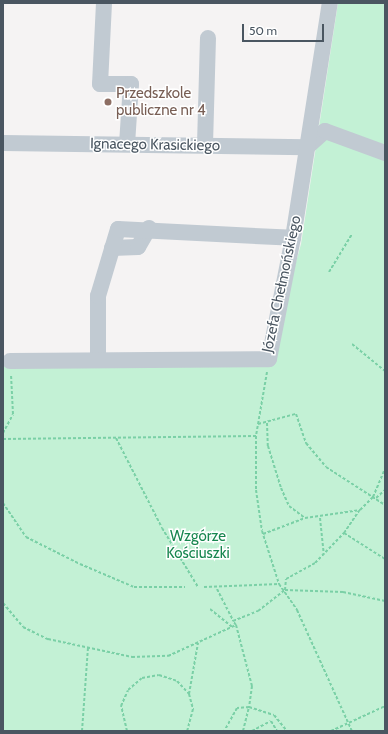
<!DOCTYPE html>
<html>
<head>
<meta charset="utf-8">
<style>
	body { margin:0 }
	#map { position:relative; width:388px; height:734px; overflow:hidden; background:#f5f3f3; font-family:Cabin,sans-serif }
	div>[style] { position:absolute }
	.green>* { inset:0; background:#c3f1d5 }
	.path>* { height:2px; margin-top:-1px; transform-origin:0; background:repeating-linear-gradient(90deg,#7ad0a6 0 3px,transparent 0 5px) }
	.minor>* { height:16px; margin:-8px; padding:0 8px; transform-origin:8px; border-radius:8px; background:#c1cad2 }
	.dots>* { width:11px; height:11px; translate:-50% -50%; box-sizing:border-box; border:2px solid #fff; border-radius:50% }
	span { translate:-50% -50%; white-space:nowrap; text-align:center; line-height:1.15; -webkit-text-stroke:3px #fff; paint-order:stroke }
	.education-label { font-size:15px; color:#785e54 }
	.left { translate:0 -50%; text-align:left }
	.street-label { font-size:15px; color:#4a5661 }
	.park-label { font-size:15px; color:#17864f }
	.frame { position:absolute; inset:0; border:4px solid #4a5661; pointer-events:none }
	.scale { position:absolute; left:242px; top:24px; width:82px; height:18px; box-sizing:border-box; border:2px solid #4a5661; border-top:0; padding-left:5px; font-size:12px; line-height:14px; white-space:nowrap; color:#4a5661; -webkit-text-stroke:3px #fff; paint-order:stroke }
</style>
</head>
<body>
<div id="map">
	<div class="green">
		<div style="clip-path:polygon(338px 3px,385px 3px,385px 731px,3px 731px,3px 356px,10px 361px,269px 359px,301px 244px)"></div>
	</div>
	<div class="path">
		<div style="left:329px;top:272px;width:44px;rotate:-58.8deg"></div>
		<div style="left:352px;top:344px;width:43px;rotate:39.3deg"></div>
		<div style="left:267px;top:372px;width:65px;rotate:99.8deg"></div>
		<div style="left:256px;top:436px;width:54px;rotate:90deg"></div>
		<div style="left:256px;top:490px;width:41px;rotate:81.7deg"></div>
		<div style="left:262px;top:531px;width:56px;rotate:72.2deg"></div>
		<div style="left:279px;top:584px;width:32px;rotate:55deg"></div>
		<div style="left:297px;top:610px;width:133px;rotate:65.6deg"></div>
		<div style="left:267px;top:423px;width:23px;rotate:88deg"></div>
		<div style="left:268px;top:446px;width:44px;rotate:72.8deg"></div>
		<div style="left:281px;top:488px;width:20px;rotate:66deg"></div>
		<div style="left:289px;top:506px;width:20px;rotate:37deg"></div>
		<div style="left:305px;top:518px;width:56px;rotate:-8.3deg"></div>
		<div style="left:360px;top:510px;width:18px;rotate:-45deg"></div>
		<div style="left:373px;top:497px;width:30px;rotate:-67deg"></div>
		<div style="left:258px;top:424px;width:39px;rotate:-15deg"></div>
		<div style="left:296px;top:414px;width:31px;rotate:71deg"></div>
		<div style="left:306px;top:443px;width:31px;rotate:50deg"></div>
		<div style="left:326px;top:467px;width:70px;rotate:32.8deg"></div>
		<div style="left:3px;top:433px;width:21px;rotate:-62deg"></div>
		<div style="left:13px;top:414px;width:40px;rotate:-92.9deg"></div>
		<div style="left:116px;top:438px;width:101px;rotate:62.9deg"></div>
		<div style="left:162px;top:528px;width:69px;rotate:58.6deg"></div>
		<div style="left:3px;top:439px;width:253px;rotate:-0.7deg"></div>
		<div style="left:376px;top:498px;width:12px;rotate:-42deg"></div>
		<div style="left:3px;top:503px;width:41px;rotate:55.9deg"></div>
		<div style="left:26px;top:537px;width:60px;rotate:26.6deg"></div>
		<div style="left:80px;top:564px;width:59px;rotate:23.1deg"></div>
		<div style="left:134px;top:587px;width:51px"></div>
		<div style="left:320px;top:518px;width:36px;rotate:84deg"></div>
		<div style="left:344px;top:533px;width:27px;rotate:-56deg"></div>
		<div style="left:263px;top:534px;width:45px;rotate:-20.9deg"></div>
		<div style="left:204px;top:587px;width:75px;rotate:-2.3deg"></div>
		<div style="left:217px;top:589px;width:36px;rotate:63deg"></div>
		<div style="left:285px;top:590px;width:58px;rotate:2deg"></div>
		<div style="left:343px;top:592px;width:43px;rotate:12.1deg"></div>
		<div style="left:3px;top:603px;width:31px;rotate:50deg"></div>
		<div style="left:23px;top:627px;width:28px;rotate:26deg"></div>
		<div style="left:48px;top:639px;width:86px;rotate:12.1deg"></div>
		<div style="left:132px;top:657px;width:36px;rotate:-2deg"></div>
		<div style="left:168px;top:656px;width:75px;rotate:-24.5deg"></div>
		<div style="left:236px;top:625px;width:63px;rotate:75.3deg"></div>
		<div style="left:252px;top:686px;width:21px;rotate:98deg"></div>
		<div style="left:249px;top:707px;width:12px;rotate:175deg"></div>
		<div style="left:237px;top:708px;width:26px;rotate:119deg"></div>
		<div style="left:210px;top:609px;width:28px;rotate:39deg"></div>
		<div style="left:236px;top:625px;width:5px;rotate:-127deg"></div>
		<div style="left:233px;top:621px;width:27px;rotate:-22deg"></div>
		<div style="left:258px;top:611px;width:34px;rotate:-38deg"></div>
		<div style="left:285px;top:590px;width:11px;rotate:-85deg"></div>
		<div style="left:286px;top:579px;width:33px;rotate:-29deg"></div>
		<div style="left:315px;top:563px;width:42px;rotate:-46deg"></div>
		<div style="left:344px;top:533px;width:49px;rotate:32.4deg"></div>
		<div style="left:189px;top:694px;width:52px;rotate:-80deg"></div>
		<div style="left:82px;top:731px;width:84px;rotate:-85.9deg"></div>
		<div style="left:127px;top:731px;width:26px;rotate:-103deg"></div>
		<div style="left:121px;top:706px;width:17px;rotate:-66deg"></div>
		<div style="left:128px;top:690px;width:18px;rotate:-41deg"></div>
		<div style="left:142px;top:678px;width:17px;rotate:-10deg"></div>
		<div style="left:159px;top:675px;width:19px;rotate:18deg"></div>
		<div style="left:177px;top:681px;width:18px;rotate:47deg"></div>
		<div style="left:189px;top:694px;width:16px;rotate:75deg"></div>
		<div style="left:193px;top:709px;width:23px;rotate:105deg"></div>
		<div style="left:243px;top:731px;width:25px;rotate:-76deg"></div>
		<div style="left:249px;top:707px;width:26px;rotate:18deg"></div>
		<div style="left:274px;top:715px;width:21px;rotate:51deg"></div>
		<div style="left:252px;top:731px;width:21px;rotate:-28deg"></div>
		<div style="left:271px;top:721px;width:12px;rotate:59deg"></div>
		<div style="left:331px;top:731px;width:60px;rotate:-24.8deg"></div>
	</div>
	<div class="minor">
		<div style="left:104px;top:3px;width:81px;rotate:92.8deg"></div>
		<div style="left:100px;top:84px;width:31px"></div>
		<div style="left:131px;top:84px;width:60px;rotate:93.8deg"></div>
		<div style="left:3px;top:143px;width:304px;rotate:0.8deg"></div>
		<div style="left:205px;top:145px;width:107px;rotate:-88.4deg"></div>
		<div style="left:307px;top:147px;width:24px;rotate:-42deg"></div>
		<div style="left:325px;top:131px;width:64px;rotate:20.1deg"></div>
		<div style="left:112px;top:248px;width:26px;rotate:-2deg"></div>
		<div style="left:138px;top:247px;width:22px;rotate:-60deg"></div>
		<div style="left:98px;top:360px;width:64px;rotate:-90deg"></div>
		<div style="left:98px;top:296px;width:70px;rotate:-73.4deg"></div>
		<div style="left:118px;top:229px;width:175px;rotate:2.9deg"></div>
		<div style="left:10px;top:361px;width:259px;rotate:-0.4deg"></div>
		<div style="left:269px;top:359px;width:123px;rotate:-78.8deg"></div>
		<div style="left:293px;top:238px;width:238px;rotate:-81.1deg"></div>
	</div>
	<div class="dots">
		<div style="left:108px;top:102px;background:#8d6e63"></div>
	</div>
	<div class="education-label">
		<span class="left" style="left:116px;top:102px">Przedszkole<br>publiczne nr 4</span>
	</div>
	<div class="street-label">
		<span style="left:155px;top:145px;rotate:1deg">Ignacego Krasickiego</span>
		<span style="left:282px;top:284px;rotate:-78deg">Józefa Chełmońskiego</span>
	</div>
	<div class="park-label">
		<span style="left:198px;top:545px">Wzgórze<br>Kościuszki</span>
	</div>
	<div class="frame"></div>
	<div class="scale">50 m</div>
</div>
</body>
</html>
